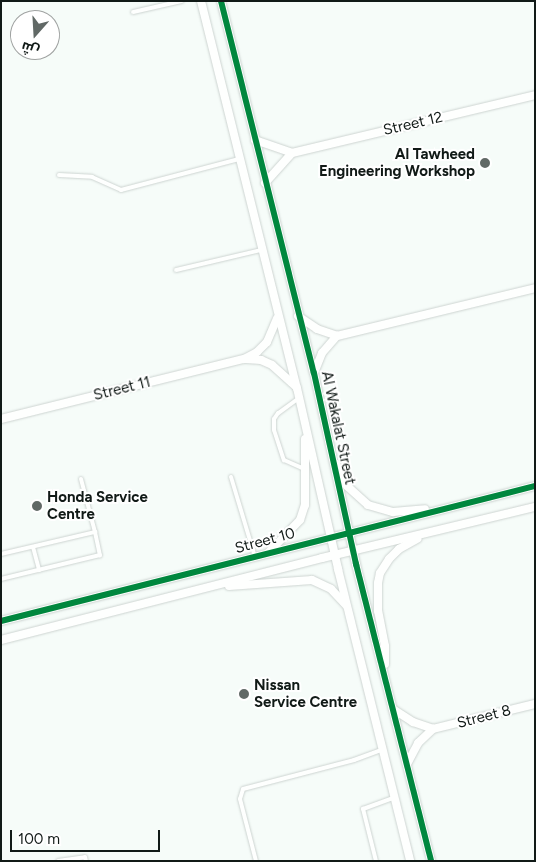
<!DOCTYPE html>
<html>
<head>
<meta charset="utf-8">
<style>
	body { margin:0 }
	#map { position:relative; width:536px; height:862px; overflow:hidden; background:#f6fcf9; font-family:Figtree,Cairo,sans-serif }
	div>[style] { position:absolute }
	.roads { filter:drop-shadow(0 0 1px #cdd4d1) drop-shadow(0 0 1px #cdd4d1) }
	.service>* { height:4px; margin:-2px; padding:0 2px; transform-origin:2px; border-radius:2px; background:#fefffe }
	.minor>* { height:8px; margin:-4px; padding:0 4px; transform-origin:4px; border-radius:4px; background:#fefffe }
	.cycleway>* { height:6px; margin:-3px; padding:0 3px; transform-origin:3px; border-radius:3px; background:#00873e }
	.dots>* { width:14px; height:14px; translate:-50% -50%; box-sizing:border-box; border:2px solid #fff; border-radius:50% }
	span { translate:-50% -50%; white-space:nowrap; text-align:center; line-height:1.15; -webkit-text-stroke:4px #fff; paint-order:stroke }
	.street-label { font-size:15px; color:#111a17 }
	.poi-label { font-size:15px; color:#111a17; font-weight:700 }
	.right { translate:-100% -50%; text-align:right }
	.left { translate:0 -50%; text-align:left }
	.frame { position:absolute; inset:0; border:2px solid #111a17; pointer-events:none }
	.north { position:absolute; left:10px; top:10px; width:50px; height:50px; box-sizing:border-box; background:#fff; border:1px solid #a0a3a2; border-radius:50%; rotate:199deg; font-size:14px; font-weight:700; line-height:20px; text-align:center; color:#111a17 }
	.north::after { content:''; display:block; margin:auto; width:18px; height:22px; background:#616966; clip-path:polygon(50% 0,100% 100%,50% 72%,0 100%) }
	.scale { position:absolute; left:10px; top:830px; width:150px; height:22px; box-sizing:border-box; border:2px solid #111a17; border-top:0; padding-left:6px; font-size:15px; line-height:18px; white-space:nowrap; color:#111a17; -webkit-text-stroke:4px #fff; paint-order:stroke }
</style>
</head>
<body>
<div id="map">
	<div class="roads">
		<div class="service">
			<div style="left:133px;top:12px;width:50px;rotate:-12.7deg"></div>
			<div style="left:59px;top:175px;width:33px;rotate:3deg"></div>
			<div style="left:92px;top:177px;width:32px;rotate:24deg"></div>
			<div style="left:121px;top:190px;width:122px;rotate:-14.7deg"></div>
			<div style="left:176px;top:270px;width:87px;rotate:-13.2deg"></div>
			<div style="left:299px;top:398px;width:26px;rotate:144deg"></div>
			<div style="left:278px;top:413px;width:7px;rotate:124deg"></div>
			<div style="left:274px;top:419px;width:11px;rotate:90deg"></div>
			<div style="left:274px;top:430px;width:32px;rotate:72deg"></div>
			<div style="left:284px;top:460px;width:22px;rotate:24deg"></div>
			<div style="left:231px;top:477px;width:84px;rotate:73.3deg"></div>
			<div style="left:81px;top:479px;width:55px;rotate:75.2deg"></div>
			<div style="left:33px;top:547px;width:24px;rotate:75deg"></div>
			<div style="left:1px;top:554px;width:97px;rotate:-13.2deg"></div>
			<div style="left:95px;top:532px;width:24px;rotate:78deg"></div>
			<div style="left:100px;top:555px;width:102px;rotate:166.4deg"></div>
			<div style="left:58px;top:861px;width:27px;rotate:-8deg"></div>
			<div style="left:85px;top:857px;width:4px;rotate:76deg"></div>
			<div style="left:256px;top:861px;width:64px;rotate:-104.5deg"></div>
			<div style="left:240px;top:799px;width:10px;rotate:-73deg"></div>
			<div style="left:243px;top:789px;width:115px;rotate:-14.6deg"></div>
			<div style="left:354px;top:760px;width:30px;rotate:-20deg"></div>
			<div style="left:376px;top:861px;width:54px;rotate:-104deg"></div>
			<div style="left:363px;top:809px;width:33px;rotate:-20deg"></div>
		</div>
		<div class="minor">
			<div style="left:201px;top:1px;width:399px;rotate:76.1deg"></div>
			<div style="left:297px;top:388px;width:186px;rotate:77.2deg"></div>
			<div style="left:338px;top:569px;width:301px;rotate:76.1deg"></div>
			<div style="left:221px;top:1px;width:383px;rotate:76deg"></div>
			<div style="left:314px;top:373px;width:196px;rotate:77.6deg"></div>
			<div style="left:356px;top:564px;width:306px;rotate:75.8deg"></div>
			<div style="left:255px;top:140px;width:39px;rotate:19deg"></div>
			<div style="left:292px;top:153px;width:250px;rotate:-13.4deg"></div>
			<div style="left:265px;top:183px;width:40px;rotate:-48deg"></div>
			<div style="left:298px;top:316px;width:23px;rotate:34deg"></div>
			<div style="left:317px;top:329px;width:21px;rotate:19deg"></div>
			<div style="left:337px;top:336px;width:204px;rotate:-13.6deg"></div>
			<div style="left:246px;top:359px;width:15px;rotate:4deg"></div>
			<div style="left:261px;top:360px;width:12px;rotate:24deg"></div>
			<div style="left:272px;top:365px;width:31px;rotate:42deg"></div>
			<div style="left:314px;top:373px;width:22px;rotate:-68deg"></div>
			<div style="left:322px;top:353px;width:23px;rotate:-49deg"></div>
			<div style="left:1px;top:419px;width:250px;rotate:-13.9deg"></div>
			<div style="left:244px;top:359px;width:15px;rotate:-28deg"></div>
			<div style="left:257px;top:352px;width:14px;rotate:-45deg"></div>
			<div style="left:267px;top:342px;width:26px;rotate:-67deg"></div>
			<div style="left:336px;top:464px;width:25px;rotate:63deg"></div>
			<div style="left:347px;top:486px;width:28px;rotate:42deg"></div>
			<div style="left:368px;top:505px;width:26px;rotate:16deg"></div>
			<div style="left:393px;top:512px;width:32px;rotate:-5deg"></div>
			<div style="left:268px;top:553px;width:46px;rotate:-45.9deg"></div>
			<div style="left:300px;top:520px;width:16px;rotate:-72deg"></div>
			<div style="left:305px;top:505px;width:66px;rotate:-90deg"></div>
			<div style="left:229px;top:586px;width:83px;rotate:-4.1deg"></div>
			<div style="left:312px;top:580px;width:21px;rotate:25deg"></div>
			<div style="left:331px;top:589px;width:22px;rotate:47deg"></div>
			<div style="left:1px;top:621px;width:551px;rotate:-14.19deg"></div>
			<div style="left:1px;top:640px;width:331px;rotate:-14.3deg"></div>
			<div style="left:322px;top:558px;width:219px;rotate:-13.5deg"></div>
			<div style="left:385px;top:664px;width:18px;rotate:-90deg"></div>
			<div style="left:385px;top:646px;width:36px;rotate:-101deg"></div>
			<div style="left:378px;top:611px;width:28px;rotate:-90deg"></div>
			<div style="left:378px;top:583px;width:10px;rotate:-79deg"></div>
			<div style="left:380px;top:573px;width:17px;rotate:-57deg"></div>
			<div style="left:389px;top:559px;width:14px;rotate:-45deg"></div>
			<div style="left:399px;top:549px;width:21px;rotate:-29deg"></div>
			<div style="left:393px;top:709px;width:24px;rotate:33deg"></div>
			<div style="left:413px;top:722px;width:21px;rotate:19deg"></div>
			<div style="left:407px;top:764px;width:24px;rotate:-62deg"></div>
			<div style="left:418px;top:743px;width:21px;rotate:-43deg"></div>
			<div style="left:433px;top:729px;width:105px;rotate:-13.8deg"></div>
		</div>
	</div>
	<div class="cycleway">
		<div style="left:221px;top:1px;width:383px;rotate:76deg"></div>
		<div style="left:314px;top:373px;width:196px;rotate:77.6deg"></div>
		<div style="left:356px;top:564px;width:306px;rotate:75.8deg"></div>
		<div style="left:1px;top:621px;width:551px;rotate:-14.19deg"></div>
	</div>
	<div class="dots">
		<div style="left:485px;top:163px;background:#616966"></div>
		<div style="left:37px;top:506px;background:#616966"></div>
		<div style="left:244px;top:694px;background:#616966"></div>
	</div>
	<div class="street-label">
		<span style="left:413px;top:124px;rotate:-13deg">Street 12</span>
		<span style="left:122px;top:389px;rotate:-14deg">Street 11</span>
		<span style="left:338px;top:428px;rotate:78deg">Al Wakalat Street</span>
		<span style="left:265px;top:541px;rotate:-15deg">Street 10</span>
		<span style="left:484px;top:717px;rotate:-14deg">Street 8</span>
	</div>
	<div class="poi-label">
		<span class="right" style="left:475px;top:163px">Al Tawheed<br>Engineering Workshop</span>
		<span class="left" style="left:47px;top:506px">Honda Service<br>Centre</span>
		<span class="left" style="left:254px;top:694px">Nissan<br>Service Centre</span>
	</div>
	<div class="frame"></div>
	<div class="north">ش</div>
	<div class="scale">100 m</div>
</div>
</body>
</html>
